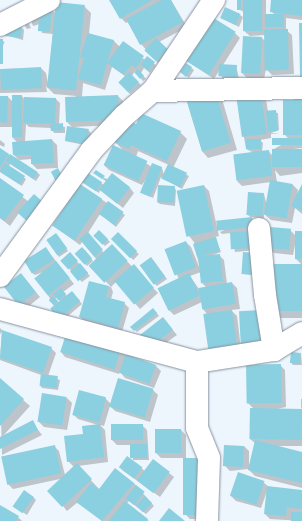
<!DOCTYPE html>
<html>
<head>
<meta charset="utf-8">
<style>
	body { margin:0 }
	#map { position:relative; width:302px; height:521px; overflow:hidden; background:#edf5fd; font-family:"Asap Condensed",sans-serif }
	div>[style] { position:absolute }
	.shadow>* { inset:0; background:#0003; transform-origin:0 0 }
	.building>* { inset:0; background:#8bd0e0; transform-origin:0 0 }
	.roads { filter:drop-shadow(0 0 1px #86929f) drop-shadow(0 0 1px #86929f) }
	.minor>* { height:22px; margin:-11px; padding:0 11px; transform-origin:11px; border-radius:11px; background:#fff }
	span { translate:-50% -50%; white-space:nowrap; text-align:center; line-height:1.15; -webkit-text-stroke:3px #edf5fd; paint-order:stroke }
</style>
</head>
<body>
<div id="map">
	<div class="shadow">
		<div style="clip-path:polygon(110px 0,171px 0,187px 27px,159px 42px,169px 52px,158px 63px,141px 44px,128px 22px,126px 23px,121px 18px)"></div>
		<div style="clip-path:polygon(238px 0,266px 0,266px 15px,275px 15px,271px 11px,272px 0,302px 0,302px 20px,286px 18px,286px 30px,292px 35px,294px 74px,272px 75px,267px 70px,267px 64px,264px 79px,247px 78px,242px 73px,262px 38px,266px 42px,265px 35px,250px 36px,244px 31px,244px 12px,238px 9px)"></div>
		<div style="clip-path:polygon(84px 6px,91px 13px,89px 34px,114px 41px,120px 47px,156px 65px,150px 73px,144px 68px,141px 73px,146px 79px,143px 81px,135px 71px,132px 76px,141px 85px,130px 94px,119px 82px,125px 76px,112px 67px,105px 90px,83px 83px,82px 97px,118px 96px,123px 101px,123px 116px,117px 125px,72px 127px,67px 122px,76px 96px,54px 94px,46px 86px,47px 92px,0 93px,0 69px,41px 68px,46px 73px,48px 83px,53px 34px,42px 33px,40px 24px,33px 26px,29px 15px,38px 16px,40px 23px,51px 9px,55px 13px)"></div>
		<div style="clip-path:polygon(240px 15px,243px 17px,239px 27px,221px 18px)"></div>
		<div style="clip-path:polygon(21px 19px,27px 20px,31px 28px,27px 29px)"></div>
		<div style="clip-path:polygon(22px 28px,24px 30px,23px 40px,5px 35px)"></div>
		<div style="clip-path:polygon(235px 33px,240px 38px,223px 65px,236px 66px,239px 78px,222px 78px,219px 71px,214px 79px,186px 60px)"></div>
		<div style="left:0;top:40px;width:5px;height:26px;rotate:22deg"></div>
		<div style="clip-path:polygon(186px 64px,194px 70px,189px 78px,184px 74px)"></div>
		<div style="clip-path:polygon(302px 94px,302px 148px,276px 151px,274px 149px,290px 140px,284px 134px,295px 101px)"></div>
		<div style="clip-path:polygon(22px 96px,25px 100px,55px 98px,60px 103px,59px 125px,65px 127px,65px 133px,54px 133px,51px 128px,29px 127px,26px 124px,25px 142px,52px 140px,57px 145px,58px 168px,37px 169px,32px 164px,32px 159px,19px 160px,14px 155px,17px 142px,12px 137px,12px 127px,0 127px,0 97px,8px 97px,12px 101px)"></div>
		<div style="clip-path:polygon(237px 97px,266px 99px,268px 112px,278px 113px,279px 130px,271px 133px,280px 133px,271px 134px,271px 138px,260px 140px,263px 143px,262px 152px,268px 151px,272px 155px,302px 150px,302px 173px,280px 176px,275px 170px,277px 182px,293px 185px,298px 190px,297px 196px,302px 186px,302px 214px,295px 208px,292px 223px,271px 220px,264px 214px,264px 218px,250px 217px,254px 221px,255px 229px,244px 233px,256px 250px,235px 252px,231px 233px,222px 234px,220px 232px,251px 218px,247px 214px,264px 194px,267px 206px,271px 182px,242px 186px,237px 181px,234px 156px,254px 153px,246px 149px)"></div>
		<div style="clip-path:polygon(222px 99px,237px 150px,208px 158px,202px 151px,187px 101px)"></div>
		<div style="clip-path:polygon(evenodd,137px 125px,180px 132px,187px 139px,173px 168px,189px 176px,182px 189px,161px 177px,153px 198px,142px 193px,148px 176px,142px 185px,109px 170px,104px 165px,124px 151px,115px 142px,137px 125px,138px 151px,169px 165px,164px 175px,162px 168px,152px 167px,136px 157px,138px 151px)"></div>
		<div style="clip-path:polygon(88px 130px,91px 133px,89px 146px,65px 141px)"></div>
		<div style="clip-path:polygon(0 140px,5px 144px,4px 147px,0 145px)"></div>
		<div style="clip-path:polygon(0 149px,38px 173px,40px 175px,36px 181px,10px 164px,9px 167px,26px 179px,22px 186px,0 172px)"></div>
		<div style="clip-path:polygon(97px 175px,130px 188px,134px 193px,123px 208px,100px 190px,99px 193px,86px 184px,101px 183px,104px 185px,107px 182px)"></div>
		<div style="clip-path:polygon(0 179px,29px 202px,22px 216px,19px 213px,10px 226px,0 218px)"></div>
		<div style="clip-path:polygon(evenodd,204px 186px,209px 191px,219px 236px,215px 237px,221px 252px,208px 257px,219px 255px,224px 260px,227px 284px,232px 283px,237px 288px,240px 309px,231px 310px,237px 316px,242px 357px,203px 309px,202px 302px,174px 315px,169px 310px,179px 279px,165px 250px,186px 242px,191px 247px,200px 269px,194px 242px,189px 236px,204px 186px,201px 272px,202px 283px,207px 288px,199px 289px,190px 276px,201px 272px)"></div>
		<div style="clip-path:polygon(174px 187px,176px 190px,175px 206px,160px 204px,157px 202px)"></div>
		<div style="clip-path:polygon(101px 199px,125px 215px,116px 227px,100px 214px,88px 233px,104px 253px,112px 246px,158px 293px,140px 309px,116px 282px,111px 287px,91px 266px,97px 260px,82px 242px,80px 245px,54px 226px)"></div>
		<div style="clip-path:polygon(290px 230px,296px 236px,302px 232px,302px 265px,296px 259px,296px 240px,293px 255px,274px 253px,269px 248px)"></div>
		<div style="clip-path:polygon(99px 231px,110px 242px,105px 246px,94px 236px)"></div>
		<div style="left:118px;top:234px;width:29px;height:8px;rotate:44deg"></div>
		<div style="clip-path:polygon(58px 236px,68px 251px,59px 257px,47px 239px)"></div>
		<div style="clip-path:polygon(85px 250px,93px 261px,87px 266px,76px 253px)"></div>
		<div style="clip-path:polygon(evenodd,48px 251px,74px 284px,63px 292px,67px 296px,72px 292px,82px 304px,62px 321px,48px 295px,43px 272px,35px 275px,32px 273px,48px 251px,57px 297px,61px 301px,59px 303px,55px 299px,57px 297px)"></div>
		<div style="clip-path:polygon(244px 254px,260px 276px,244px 274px)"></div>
		<div style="clip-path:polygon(72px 256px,90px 276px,82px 282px,61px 260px)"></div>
		<div style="clip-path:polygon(153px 260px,167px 279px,157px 286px,155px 284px)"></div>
		<div style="clip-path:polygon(302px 265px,302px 318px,277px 318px,270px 312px)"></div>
		<div style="clip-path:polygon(25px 279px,40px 297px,24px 310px,20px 305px)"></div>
		<div style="clip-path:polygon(90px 282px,111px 287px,113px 292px,111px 299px,124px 303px,129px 308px,122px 332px,85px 322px,80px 317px)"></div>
		<div style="clip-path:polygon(156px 312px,159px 316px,137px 332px,132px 327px)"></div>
		<div style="clip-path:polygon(163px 318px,177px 335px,153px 352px)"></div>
		<div style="clip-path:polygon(0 328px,4px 332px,51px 348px,56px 353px,48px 376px,60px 380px,58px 390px,42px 388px,40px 385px,41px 375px,0 360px,2px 332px,0 334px)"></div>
		<div style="clip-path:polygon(121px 350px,126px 355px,156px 366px,161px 371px,154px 388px,125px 378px,120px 372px,119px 374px,65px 357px,61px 352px)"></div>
		<div style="clip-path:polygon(301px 354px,302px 365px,293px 365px,291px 362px)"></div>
		<div style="clip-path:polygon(280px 365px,285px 370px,286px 407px,277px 409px,302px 410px,302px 446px,276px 446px,302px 453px,302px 488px,255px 476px,248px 469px,230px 471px,225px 466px,244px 446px,249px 451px,249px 467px,255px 443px,250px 439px,254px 409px,248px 403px)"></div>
		<div style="clip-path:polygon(0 380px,30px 406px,3px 436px,32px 422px,42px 435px,2px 455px)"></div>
		<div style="clip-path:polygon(118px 380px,153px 390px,158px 395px,150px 422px,115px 411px,110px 406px,104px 426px,100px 425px,105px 430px,108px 462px,78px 466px,100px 490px,134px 483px,154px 506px,146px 514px,129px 501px,127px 503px,149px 521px,102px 521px,78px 502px,67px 511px,63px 506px,60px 479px,13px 489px,8px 484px,2px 457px,54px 446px,59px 451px,65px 475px,74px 467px,68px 461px,84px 435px,98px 425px,78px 419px,73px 414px,105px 398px,111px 404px)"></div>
		<div style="clip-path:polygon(67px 398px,72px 403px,67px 430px,44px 427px,39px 422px)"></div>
		<div style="clip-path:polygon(301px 399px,302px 399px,302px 409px,301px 407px)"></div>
		<div style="clip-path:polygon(142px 425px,147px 430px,149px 460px,133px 460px,131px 445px,117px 445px,112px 440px)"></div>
		<div style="clip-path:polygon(156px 430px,181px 430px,186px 435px,186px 458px,161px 458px,156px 453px)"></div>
		<div style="clip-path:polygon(128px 458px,145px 471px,169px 473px,174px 477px,160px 497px,122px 470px)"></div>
		<div style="clip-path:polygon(184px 460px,208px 519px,190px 519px,185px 514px)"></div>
		<div style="clip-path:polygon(263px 482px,269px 487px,302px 491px,302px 521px,270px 519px,265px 514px,267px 491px,261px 508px,236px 501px,231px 496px)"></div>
		<div style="clip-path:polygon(33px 497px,36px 500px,27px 515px,15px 507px)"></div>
		<div style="clip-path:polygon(0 506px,18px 517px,22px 521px,0 521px)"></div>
	</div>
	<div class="building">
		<div style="clip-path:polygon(109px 0,152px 0,120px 19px)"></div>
		<div style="clip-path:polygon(162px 0,171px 0,183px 22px,140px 45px,126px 19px)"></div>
		<div style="left:237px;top:0;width:4px;height:10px"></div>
		<div style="left:243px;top:0;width:19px;height:31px"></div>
		<div style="clip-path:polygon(271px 0,302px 0,302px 16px,270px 12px)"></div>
		<div style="left:56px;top:2px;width:29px;height:86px;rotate:6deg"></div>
		<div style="left:40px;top:7px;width:12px;height:24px;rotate:5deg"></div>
		<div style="left:225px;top:7px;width:17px;height:12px;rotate:24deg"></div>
		<div style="left:265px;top:14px;width:19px;height:13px"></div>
		<div style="left:212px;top:17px;width:28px;height:51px;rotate:32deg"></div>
		<div style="clip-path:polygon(299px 23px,302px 23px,302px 77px,300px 77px)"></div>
		<div style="left:6px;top:25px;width:16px;height:11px;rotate:7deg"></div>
		<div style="left:288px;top:29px;width:41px;height:24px;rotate:89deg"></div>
		<div style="clip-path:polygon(88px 33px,114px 40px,107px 63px,123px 41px,144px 56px,136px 68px,131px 65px,124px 75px,107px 63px,101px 85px,78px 79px,84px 58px,80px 57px)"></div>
		<div style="left:243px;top:36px;width:19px;height:37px;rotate:3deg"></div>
		<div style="left:156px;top:38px;width:16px;height:17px;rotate:43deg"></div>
		<div style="left:0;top:39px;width:3px;height:25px"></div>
		<div style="left:147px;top:56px;width:10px;height:11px;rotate:37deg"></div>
		<div style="clip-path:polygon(186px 63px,192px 67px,186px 77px,180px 72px)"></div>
		<div style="left:219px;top:64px;width:18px;height:12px;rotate:3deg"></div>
		<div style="left:41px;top:67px;width:21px;height:41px;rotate:87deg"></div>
		<div style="left:138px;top:69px;width:9px;height:5px;rotate:49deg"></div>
		<div style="left:129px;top:72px;width:14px;height:15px;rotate:45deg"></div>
		<div style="left:215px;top:91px;width:54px;height:30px;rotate:73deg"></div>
		<div style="clip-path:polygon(294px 92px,302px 93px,302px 135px,283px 135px,283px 100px,294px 100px)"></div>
		<div style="left:261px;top:93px;width:41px;height:25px;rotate:82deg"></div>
		<div style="left:12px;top:95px;width:10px;height:42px"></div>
		<div style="clip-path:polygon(118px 95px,119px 111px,112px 112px,113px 120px,66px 122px,65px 97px)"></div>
		<div style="clip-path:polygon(0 96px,8px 96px,7px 123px,0 122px)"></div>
		<div style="left:24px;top:97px;width:32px;height:26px;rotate:2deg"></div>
		<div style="left:276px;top:110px;width:21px;height:10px;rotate:85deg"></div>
		<div style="clip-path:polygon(141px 113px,181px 131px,167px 161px,131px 145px,129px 149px,114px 142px,125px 118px,136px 124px)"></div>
		<div style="clip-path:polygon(63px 123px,63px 130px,51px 131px,50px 125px)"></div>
		<div style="left:67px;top:126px;width:22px;height:15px;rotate:8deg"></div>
		<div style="left:302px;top:138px;width:7px;height:30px;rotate:90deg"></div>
		<div style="clip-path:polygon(52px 139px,54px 163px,31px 164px,31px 155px,13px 155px,12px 142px)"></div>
		<div style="left:246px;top:139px;width:15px;height:10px"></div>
		<div style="left:113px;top:145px;width:38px;height:22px;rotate:25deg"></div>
		<div style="clip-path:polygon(0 148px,9px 154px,0 168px)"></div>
		<div style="left:302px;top:149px;width:18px;height:30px;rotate:90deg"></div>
		<div style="left:269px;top:150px;width:26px;height:36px;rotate:83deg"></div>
		<div style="left:10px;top:154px;width:33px;height:8px;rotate:33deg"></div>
		<div style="left:5px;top:163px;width:24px;height:10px;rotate:33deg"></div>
		<div style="left:152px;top:163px;width:11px;height:32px;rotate:22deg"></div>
		<div style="left:168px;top:164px;width:21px;height:16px;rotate:25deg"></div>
		<div style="left:58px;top:168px;width:13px;height:8px;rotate:63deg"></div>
		<div style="clip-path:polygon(96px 170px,105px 176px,102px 179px,93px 173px)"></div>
		<div style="left:88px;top:173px;width:17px;height:11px;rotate:33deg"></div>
		<div style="left:112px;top:173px;width:23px;height:21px;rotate:38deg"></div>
		<div style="clip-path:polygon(0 178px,24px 195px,4px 221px,0 218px)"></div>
		<div style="left:270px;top:180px;width:23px;height:35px;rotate:10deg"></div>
		<div style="left:80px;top:184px;width:27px;height:50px;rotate:34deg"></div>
		<div style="clip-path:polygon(302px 184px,302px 211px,291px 206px)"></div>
		<div style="left:158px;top:185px;width:17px;height:17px;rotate:3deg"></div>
		<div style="left:204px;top:185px;width:47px;height:28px;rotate:78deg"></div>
		<div style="left:248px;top:192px;width:16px;height:23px;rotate:4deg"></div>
		<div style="left:34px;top:194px;width:12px;height:25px;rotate:42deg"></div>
		<div style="left:108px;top:201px;width:19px;height:16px;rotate:35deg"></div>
		<div style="left:252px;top:217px;width:10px;height:36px;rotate:84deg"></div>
		<div style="left:270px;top:227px;width:21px;height:21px;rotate:5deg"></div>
		<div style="left:99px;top:230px;width:13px;height:8px;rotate:45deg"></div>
		<div style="left:253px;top:231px;width:17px;height:23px;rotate:87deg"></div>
		<div style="left:295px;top:231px;width:7px;height:28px"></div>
		<div style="left:88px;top:232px;width:23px;height:11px;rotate:50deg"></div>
		<div style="left:118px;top:232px;width:27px;height:10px;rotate:45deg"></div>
		<div style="left:56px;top:233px;width:19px;height:12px;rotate:54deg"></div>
		<div style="left:216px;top:237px;width:14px;height:24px;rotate:73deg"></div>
		<div style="left:186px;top:241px;width:28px;height:23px;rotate:69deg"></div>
		<div style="left:112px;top:244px;width:23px;height:32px;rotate:47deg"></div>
		<div style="left:46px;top:247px;width:15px;height:26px;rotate:58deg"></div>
		<div style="left:82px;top:247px;width:15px;height:10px;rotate:48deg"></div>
		<div style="left:70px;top:252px;width:12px;height:13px;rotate:48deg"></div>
		<div style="left:243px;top:252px;width:15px;height:22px;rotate:4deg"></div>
		<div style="left:220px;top:254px;width:27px;height:22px;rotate:84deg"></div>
		<div style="left:151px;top:257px;width:24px;height:14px;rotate:54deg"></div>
		<div style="left:56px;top:261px;width:22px;height:28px;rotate:51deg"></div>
		<div style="left:80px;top:263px;width:13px;height:13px;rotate:51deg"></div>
		<div style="left:134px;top:264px;width:31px;height:26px;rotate:50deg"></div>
		<div style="left:302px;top:264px;width:47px;height:34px;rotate:90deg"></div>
		<div style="left:21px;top:273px;width:24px;height:22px;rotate:52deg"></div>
		<div style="left:189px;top:273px;width:25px;height:35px;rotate:64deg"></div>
		<div style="clip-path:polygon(89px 281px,109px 286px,106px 297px,125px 302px,118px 328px,79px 317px)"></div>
		<div style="left:232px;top:282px;width:22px;height:34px;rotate:80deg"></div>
		<div style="clip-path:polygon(61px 288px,66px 294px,59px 301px,53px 294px)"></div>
		<div style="left:72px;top:291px;width:13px;height:28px;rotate:51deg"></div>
		<div style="left:53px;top:296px;width:7px;height:6px;rotate:45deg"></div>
		<div style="clip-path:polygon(153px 308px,157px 313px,134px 331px,130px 327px)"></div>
		<div style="left:232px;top:310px;width:42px;height:29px;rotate:82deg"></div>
		<div style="left:263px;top:310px;width:38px;height:24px;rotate:87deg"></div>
		<div style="left:163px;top:317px;width:16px;height:30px;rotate:52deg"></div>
		<div style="clip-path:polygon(2px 330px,52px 347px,43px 373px,0 358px)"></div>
		<div style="left:67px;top:331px;width:57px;height:22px;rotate:18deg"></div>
		<div style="left:291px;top:352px;width:10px;height:11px;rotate:6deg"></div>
		<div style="left:126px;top:354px;width:32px;height:20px;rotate:20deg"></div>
		<div style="left:281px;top:364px;width:39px;height:35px;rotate:89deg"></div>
		<div style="left:41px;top:374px;width:17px;height:12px;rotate:7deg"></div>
		<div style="clip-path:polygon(0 378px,24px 399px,0 426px)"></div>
		<div style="left:118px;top:378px;width:37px;height:30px;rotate:17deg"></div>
		<div style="left:79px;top:390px;width:28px;height:26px;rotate:15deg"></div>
		<div style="left:42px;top:393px;width:25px;height:29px;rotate:9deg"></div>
		<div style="left:250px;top:408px;width:52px;height:31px;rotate:1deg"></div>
		<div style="clip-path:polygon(33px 420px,38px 430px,0 449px,0 437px)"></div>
		<div style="clip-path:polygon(100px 424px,104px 457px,67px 462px,64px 436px,83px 434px,82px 426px)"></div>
		<div style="left:111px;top:424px;width:32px;height:16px"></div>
		<div style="left:155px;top:429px;width:26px;height:24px"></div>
		<div style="clip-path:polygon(255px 440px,302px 452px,302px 483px,248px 470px)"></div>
		<div style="left:130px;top:444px;width:17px;height:14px"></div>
		<div style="left:55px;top:445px;width:29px;height:55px;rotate:78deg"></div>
		<div style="left:224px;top:445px;width:20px;height:21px;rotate:3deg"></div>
		<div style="left:127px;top:456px;width:19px;height:14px;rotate:36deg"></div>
		<div style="left:204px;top:458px;width:57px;height:21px;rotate:90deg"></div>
		<div style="left:153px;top:459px;width:21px;height:27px;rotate:37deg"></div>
		<div style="left:77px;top:463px;width:22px;height:41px;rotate:47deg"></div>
		<div style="clip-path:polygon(115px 468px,134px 483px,102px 521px,76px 502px,91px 483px,99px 489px)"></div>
		<div style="left:238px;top:472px;width:28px;height:25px;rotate:19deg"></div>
		<div style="left:136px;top:485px;width:11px;height:17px;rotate:38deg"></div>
		<div style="clip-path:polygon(267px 486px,302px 490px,302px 509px,287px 507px,286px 516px,264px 514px)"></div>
		<div style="left:24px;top:490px;width:12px;height:20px;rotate:35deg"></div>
		<div style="left:145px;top:496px;width:10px;height:13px;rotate:45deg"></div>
		<div style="clip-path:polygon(125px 501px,148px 519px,147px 521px,109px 521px)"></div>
		<div style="clip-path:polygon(0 505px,19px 516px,16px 521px,0 521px)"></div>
		<div style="clip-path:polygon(169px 508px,185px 521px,159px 521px)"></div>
		<div style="left:291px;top:512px;width:11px;height:9px"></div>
	</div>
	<div class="roads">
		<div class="minor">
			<div style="left:0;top:25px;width:55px;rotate:-27deg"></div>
			<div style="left:153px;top:91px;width:149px;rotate:-1.2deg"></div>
			<div style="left:259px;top:229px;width:66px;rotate:84.8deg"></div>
			<div style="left:265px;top:295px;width:56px;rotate:80.7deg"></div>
			<div style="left:0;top:276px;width:155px;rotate:-53.9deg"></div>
			<div style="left:91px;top:151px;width:48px;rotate:-46.7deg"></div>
			<div style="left:124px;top:116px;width:38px;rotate:-41deg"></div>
			<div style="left:153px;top:91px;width:110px;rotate:-56.2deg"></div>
			<div style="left:0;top:309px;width:204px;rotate:15.1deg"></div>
			<div style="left:197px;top:362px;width:78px;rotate:-8.9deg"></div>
			<div style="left:274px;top:350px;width:33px;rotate:-31deg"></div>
			<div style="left:197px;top:362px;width:66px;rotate:90deg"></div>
			<div style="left:197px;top:428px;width:32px;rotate:68deg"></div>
			<div style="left:209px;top:458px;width:63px;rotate:91.8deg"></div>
		</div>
	</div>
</div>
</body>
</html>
